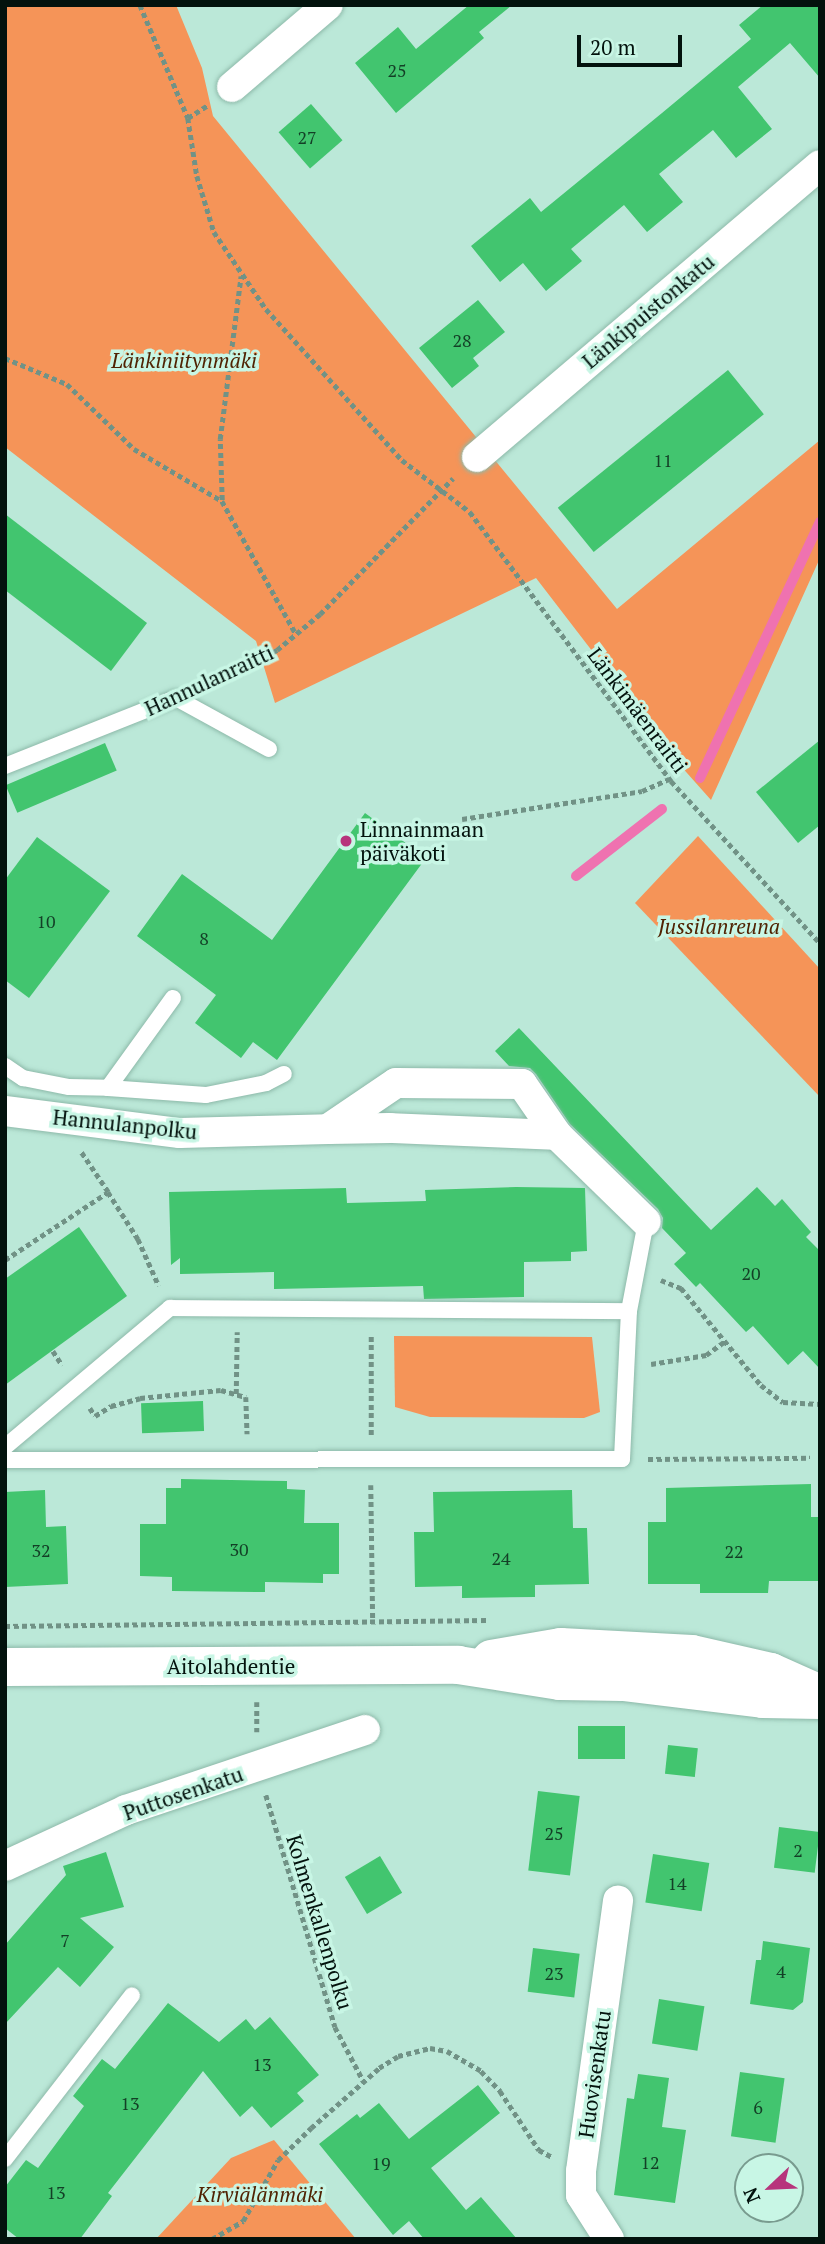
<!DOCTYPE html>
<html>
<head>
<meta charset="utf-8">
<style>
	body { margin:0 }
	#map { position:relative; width:825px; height:2244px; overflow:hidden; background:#bbe8d8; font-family:"PT Serif",serif }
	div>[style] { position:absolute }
	.green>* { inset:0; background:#f59458 }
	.stream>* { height:10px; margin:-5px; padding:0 5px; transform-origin:5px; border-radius:5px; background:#ef72b0 }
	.building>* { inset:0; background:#42c56f; transform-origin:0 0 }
	.path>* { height:4.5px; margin-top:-2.25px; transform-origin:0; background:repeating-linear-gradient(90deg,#719286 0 5px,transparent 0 8.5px) }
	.roads { filter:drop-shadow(0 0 2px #8db9a9) drop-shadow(0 0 2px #8db9a9) }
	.service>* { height:16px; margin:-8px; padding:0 8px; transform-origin:8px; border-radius:8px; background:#fff }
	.minor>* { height:30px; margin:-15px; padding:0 15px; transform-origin:15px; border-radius:15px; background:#fff }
	.secondary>* { height:38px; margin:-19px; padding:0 19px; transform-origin:19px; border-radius:19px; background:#fff }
	.dots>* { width:19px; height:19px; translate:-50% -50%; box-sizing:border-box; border:4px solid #c8f6e5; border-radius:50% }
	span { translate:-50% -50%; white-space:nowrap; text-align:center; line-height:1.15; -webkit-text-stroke:7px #c8f6e5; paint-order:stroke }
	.number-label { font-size:18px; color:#133f26 }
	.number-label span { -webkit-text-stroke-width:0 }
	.street-label { font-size:21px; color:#03120d }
	.park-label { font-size:21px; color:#502303; font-style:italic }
	.poi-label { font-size:21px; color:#03120d }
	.left { translate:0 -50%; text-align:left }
	.frame { position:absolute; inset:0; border:7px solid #03120d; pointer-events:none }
	.north { position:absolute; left:734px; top:2153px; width:70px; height:70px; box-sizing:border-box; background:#c8f6e5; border:2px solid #799b8f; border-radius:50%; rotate:247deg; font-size:19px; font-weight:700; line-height:28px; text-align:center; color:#03120d }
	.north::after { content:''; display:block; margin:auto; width:24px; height:32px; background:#b7347c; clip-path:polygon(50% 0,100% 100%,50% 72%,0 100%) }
	.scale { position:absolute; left:577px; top:35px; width:105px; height:32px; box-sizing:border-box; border:4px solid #03120d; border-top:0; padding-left:9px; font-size:21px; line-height:24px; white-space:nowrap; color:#03120d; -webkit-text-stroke:5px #c8f6e5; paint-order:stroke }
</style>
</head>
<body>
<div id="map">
	<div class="green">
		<div style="clip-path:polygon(5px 5px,176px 5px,202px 68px,213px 116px,617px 609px,820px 440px,820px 558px,711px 800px,679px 764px,536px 578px,275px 703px,256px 641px,5px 447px)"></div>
		<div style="clip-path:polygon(698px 836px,820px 969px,820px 1097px,635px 903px)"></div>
		<div style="clip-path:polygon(394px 1336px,592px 1337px,600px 1412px,584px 1418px,430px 1417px,395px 1407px)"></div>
		<div style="clip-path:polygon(274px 2140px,356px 2239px,156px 2239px,231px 2158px)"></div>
	</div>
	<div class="stream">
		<div style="left:700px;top:778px;width:283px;rotate:-64.9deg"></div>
		<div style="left:576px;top:876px;width:109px;rotate:-37.9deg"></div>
	</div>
	<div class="building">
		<div style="clip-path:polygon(469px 5px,512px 5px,479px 32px,484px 38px,396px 113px,355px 63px,398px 27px,416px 49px)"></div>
		<div style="clip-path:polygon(763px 5px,820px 5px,820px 78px,790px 43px,738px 87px,772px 129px,736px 158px,713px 130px,659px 174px,683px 202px,647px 232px,624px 205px,571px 249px,582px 261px,546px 291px,523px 263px,500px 282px,471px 246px,530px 198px,541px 212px,662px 113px,751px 39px,739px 25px)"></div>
		<div style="left:311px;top:104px;width:48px;height:43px;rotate:49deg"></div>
		<div style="clip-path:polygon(478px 300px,505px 332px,473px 358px,479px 366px,452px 388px,419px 348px)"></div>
		<div style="left:728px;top:370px;width:57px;height:219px;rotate:51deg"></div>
		<div style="clip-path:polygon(5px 514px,147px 623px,111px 671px,5px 590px)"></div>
		<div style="clip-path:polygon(820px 740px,820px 825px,798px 843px,756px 792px)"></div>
		<div style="left:105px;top:743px;width:30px;height:108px;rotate:67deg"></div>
		<div style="clip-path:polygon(365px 813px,426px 858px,277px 1060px,253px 1042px,241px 1058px,195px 1023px,216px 995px,137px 936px,182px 874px,272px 940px)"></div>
		<div style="clip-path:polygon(37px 837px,110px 891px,29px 998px,5px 980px,5px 880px)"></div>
		<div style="clip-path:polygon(519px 1028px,711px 1230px,757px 1187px,775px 1206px,782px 1199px,811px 1232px,806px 1237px,820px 1251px,820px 1369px,803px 1351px,788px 1365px,753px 1326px,746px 1332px,700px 1283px,696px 1287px,674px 1264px,686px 1253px,662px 1228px,663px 1218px,658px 1209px,570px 1124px,536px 1074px,530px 1068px,509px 1066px,495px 1051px)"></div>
		<div style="clip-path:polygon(516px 1187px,585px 1188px,587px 1251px,571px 1252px,571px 1261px,524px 1262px,524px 1297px,424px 1299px,423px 1286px,274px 1289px,274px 1272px,180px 1274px,180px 1258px,171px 1265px,169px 1192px,346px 1188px,347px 1203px,426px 1201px,425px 1190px)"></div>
		<div style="clip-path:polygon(79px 1227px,127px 1296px,5px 1385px,5px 1279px)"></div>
		<div style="left:203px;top:1401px;width:30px;height:62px;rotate:88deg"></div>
		<div style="clip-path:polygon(181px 1479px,287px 1481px,287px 1489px,305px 1490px,304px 1523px,339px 1523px,339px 1574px,323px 1574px,323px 1583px,265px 1582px,265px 1592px,172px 1591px,172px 1577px,140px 1576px,140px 1524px,166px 1524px,166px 1488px,181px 1488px)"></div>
		<div style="clip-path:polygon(811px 1484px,811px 1517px,820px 1517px,820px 1581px,769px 1581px,768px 1593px,700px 1593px,700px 1584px,648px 1584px,648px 1522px,666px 1522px,666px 1488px)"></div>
		<div style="clip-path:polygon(45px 1490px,46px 1527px,66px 1526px,68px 1584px,5px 1587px,5px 1492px)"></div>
		<div style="clip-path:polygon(572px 1490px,573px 1528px,587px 1528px,589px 1584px,535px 1585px,535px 1597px,462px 1598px,462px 1586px,415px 1587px,414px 1532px,434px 1532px,433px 1492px)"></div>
		<div style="left:578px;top:1726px;width:47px;height:33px"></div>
		<div style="left:668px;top:1745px;width:30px;height:29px;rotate:6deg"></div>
		<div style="left:538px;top:1791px;width:42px;height:80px;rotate:7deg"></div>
		<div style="left:779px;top:1827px;width:41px;height:41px;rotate:7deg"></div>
		<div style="clip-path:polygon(106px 1852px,124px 1907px,80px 1918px,114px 1947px,80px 1987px,58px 1967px,5px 2024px,5px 1945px,66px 1875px,63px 1866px)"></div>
		<div style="left:653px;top:1854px;width:57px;height:49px;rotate:9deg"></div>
		<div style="left:380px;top:1856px;width:43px;height:41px;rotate:59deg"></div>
		<div style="clip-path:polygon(763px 1941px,810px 1948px,803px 2002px,793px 2010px,750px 2004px,756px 1960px,761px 1960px)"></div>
		<div style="left:533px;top:1948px;width:47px;height:44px;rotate:7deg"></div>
		<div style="left:659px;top:1999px;width:46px;height:45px;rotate:9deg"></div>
		<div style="clip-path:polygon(168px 2003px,219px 2042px,246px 2019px,255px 2030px,270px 2017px,319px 2075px,297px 2093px,304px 2101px,271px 2128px,252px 2106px,240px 2117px,203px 2071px,108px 2193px,112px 2196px,80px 2239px,19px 2239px,5px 2228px,5px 2187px,26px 2160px,38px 2168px,84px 2106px,73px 2096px,102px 2059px,115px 2069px)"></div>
		<div style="left:740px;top:2072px;width:45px;height:65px;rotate:8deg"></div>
		<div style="clip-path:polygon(638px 2074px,669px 2078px,662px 2127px,686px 2130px,675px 2203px,614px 2195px,627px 2098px,634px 2099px)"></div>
		<div style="clip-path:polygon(478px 2085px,500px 2113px,431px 2168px,466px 2210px,481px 2197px,517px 2239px,424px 2239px,409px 2221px,393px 2235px,319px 2144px,357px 2114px,360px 2118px,379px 2103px,409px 2139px)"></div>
	</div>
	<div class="path">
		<div style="left:140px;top:5px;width:123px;rotate:67deg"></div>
		<div style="left:188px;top:118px;width:59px;rotate:81.2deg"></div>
		<div style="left:197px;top:176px;width:59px;rotate:73.1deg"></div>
		<div style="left:214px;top:232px;width:93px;rotate:56deg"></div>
		<div style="left:266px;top:309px;width:203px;rotate:48deg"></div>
		<div style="left:402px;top:460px;width:86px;rotate:37.4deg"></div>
		<div style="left:470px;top:512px;width:336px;rotate:53.2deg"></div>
		<div style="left:671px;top:781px;width:220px;rotate:47.4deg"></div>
		<div style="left:188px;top:118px;width:24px;rotate:-33deg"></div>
		<div style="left:5px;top:358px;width:67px;rotate:22.8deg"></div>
		<div style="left:67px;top:384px;width:93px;rotate:44.1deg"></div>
		<div style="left:134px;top:449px;width:102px;rotate:30.6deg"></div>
		<div style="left:222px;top:501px;width:152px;rotate:60.9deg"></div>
		<div style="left:222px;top:500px;width:61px;rotate:-91.9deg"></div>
		<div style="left:220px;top:439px;width:164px;rotate:-82.7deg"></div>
		<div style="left:204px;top:685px;width:81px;rotate:-25.6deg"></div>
		<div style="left:277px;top:650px;width:56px;rotate:-39.9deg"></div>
		<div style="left:320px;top:614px;width:190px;rotate:-45.6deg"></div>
		<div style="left:462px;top:819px;width:182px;rotate:-8.8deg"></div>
		<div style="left:642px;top:791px;width:30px;rotate:-24deg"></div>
		<div style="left:108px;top:1192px;width:56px;rotate:57.4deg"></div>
		<div style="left:138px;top:1239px;width:51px;rotate:65.9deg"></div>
		<div style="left:5px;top:1260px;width:123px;rotate:-33.4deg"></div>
		<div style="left:108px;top:1192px;width:48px;rotate:-124deg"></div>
		<div style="left:661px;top:1280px;width:22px;rotate:22deg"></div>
		<div style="left:681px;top:1288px;width:126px;rotate:50.5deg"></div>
		<div style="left:761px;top:1385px;width:28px;rotate:38deg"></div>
		<div style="left:783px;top:1402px;width:37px;rotate:3deg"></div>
		<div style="left:53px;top:1351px;width:17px;rotate:57deg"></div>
		<div style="left:651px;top:1364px;width:56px;rotate:-9.3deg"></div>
		<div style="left:706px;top:1355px;width:24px;rotate:-36deg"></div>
		<div style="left:236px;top:1394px;width:62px;rotate:-89.1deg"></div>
		<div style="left:90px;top:1408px;width:9px;rotate:58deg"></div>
		<div style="left:95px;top:1416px;width:19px;rotate:-32deg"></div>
		<div style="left:111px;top:1406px;width:30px;rotate:-15deg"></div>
		<div style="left:140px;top:1398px;width:81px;rotate:-5.6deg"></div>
		<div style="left:221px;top:1390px;width:26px;rotate:16deg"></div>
		<div style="left:246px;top:1397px;width:37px;rotate:88deg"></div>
		<div style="left:371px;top:1435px;width:100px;rotate:-90deg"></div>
		<div style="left:648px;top:1459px;width:162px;rotate:-0.4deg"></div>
		<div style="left:371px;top:1485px;width:135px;rotate:89.2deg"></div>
		<div style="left:5px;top:1626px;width:482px;rotate:-0.7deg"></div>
		<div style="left:257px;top:1702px;width:30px;rotate:90deg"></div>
		<div style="left:266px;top:1795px;width:242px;rotate:73.4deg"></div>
		<div style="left:335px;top:2027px;width:62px;rotate:62.2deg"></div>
		<div style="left:212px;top:2239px;width:36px;rotate:-30deg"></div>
		<div style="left:243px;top:2221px;width:70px;rotate:-60.2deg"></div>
		<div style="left:278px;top:2160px;width:46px;rotate:-44.1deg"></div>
		<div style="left:311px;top:2128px;width:91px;rotate:-41.4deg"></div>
		<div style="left:379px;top:2068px;width:22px;rotate:-32deg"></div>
		<div style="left:398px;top:2056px;width:33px;rotate:-14deg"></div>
		<div style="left:430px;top:2048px;width:17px;rotate:10deg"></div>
		<div style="left:447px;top:2051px;width:39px;rotate:30deg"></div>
		<div style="left:481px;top:2071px;width:28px;rotate:46deg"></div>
		<div style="left:500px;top:2091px;width:71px;rotate:56.5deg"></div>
		<div style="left:539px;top:2150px;width:15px;rotate:28deg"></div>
	</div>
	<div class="roads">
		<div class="service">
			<div style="left:5px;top:766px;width:184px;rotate:-21.7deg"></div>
			<div style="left:176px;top:698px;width:106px;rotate:28.7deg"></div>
			<div style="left:5px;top:1066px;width:22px;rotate:34deg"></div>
			<div style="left:23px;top:1078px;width:47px;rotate:11.1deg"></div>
			<div style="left:69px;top:1087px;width:39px;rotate:1deg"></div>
			<div style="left:108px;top:1088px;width:111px;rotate:-54.2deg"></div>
			<div style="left:108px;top:1088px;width:98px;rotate:4.1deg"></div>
			<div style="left:206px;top:1095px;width:61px;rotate:-11.3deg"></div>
			<div style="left:266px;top:1083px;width:20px;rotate:-27deg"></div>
			<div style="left:5px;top:1447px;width:216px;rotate:-40.1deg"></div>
			<div style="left:170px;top:1308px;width:459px;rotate:0.4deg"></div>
			<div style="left:5px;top:1460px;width:617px;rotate:-0.09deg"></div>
			<div style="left:622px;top:1459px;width:148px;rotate:-87.3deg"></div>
			<div style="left:629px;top:1311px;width:91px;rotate:-79.2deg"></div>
			<div style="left:5px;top:2159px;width:207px;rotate:-52.2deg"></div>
		</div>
		<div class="minor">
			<div style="left:232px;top:87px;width:126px;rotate:-40.5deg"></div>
			<div style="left:477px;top:457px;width:450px;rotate:-40.4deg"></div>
			<div style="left:5px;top:1111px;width:176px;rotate:7.2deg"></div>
			<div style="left:180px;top:1133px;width:148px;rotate:-1.5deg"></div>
			<div style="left:328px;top:1129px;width:82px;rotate:-34.1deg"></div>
			<div style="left:396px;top:1083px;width:126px;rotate:0.5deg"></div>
			<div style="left:522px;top:1084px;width:62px;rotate:55.5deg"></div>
			<div style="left:557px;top:1135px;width:124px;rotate:44.3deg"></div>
			<div style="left:328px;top:1129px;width:62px;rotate:-0.9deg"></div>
			<div style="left:390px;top:1128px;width:167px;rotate:2.4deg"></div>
			<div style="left:5px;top:1866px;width:133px;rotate:-24.8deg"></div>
			<div style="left:126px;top:1810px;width:252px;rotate:-18.5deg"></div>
			<div style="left:609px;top:2239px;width:52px;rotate:-122.5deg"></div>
			<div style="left:581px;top:2195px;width:24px;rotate:-90deg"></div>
			<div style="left:581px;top:2171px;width:273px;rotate:-82.2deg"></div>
		</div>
		<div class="secondary">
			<div style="left:491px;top:1659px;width:71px;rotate:-9.7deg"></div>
			<div style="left:561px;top:1647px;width:131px;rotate:3.1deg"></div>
			<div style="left:692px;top:1654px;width:81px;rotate:12.8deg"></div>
			<div style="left:771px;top:1672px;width:54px;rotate:24.2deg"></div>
			<div style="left:5px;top:1667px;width:453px;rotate:-0.3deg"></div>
			<div style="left:458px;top:1665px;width:103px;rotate:8.9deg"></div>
			<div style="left:560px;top:1681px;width:63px;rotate:0.9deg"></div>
			<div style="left:623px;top:1682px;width:141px;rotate:6.9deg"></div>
			<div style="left:763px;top:1699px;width:57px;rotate:1deg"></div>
		</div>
	</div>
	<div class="dots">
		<div style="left:346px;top:841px;background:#b7347c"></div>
	</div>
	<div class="number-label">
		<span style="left:397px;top:70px">25</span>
		<span style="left:307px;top:137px">27</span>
		<span style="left:462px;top:340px">28</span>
		<span style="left:663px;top:460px">11</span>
		<span style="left:46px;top:921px">10</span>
		<span style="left:204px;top:938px">8</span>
		<span style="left:751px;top:1273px">20</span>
		<span style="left:239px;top:1549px">30</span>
		<span style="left:41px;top:1550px">32</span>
		<span style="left:734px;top:1551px">22</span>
		<span style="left:501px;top:1558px">24</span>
		<span style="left:554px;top:1833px">25</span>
		<span style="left:798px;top:1850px">2</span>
		<span style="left:677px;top:1883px">14</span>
		<span style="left:65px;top:1940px">7</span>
		<span style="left:781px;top:1971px">4</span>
		<span style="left:554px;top:1973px">23</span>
		<span style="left:262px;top:2064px">13</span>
		<span style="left:130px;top:2103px">13</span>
		<span style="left:758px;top:2107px">6</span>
		<span style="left:650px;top:2162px">12</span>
		<span style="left:381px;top:2163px">19</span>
		<span style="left:56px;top:2192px">13</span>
	</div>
	<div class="street-label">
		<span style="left:648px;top:311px;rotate:-40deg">Länkipuistonkatu</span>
		<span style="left:209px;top:680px;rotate:-25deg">Hannulanraitti</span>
		<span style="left:638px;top:710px;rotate:53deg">Länkimäenraitti</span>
		<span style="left:125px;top:1124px;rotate:6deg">Hannulanpolku</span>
		<span style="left:231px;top:1666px">Aitolahdentie</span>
		<span style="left:183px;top:1793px;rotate:-19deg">Puttosenkatu</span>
		<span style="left:320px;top:1922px;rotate:73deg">Kolmenkallenpolku</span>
		<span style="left:594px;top:2074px;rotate:-82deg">Huovisenkatu</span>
	</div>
	<div class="park-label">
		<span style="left:184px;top:360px">Länkiniitynmäki</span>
		<span style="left:719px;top:926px">Jussilanreuna</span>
		<span style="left:260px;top:2194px">Kirviälänmäki</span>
	</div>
	<div class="poi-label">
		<span class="left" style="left:360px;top:841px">Linnainmaan<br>päiväkoti</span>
	</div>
	<div class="frame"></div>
	<div class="north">N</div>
	<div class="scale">20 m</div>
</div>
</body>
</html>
